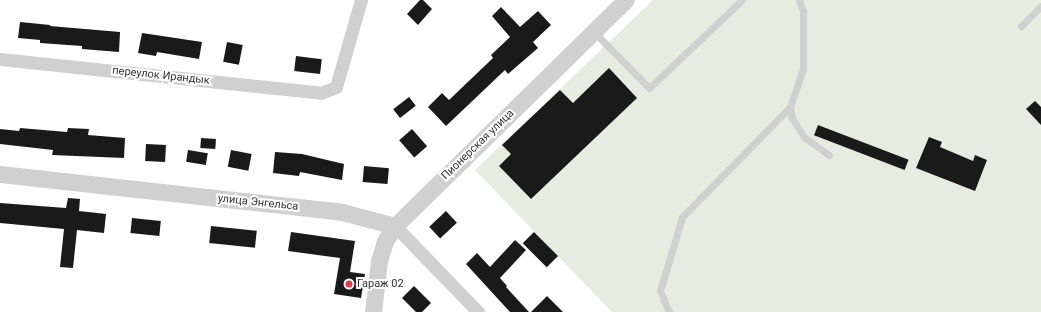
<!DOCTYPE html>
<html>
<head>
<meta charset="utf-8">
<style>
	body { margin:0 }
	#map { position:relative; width:1041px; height:312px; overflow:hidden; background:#fff; font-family:Roboto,sans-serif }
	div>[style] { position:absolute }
	.green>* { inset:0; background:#e6ecdf }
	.building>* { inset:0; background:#1a1a1a; transform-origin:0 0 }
	.service>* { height:7px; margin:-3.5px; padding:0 3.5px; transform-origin:3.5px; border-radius:3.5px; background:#d0d0d0 }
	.minor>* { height:13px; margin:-6.5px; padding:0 6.5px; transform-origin:6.5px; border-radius:6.5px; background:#d0d0d0 }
	.tertiary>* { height:17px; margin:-8.5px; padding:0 8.5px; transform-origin:8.5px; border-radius:8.5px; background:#d0d0d0 }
	.dots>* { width:11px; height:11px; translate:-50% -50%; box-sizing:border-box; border:2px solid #fff; border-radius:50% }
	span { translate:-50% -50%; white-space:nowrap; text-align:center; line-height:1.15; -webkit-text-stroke:4px #fff; paint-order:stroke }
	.street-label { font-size:11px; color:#333 }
	.poi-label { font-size:11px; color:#333 }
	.left { translate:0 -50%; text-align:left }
</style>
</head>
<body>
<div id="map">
	<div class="green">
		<div style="clip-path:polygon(653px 0,1041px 0,1041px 312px,612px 312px,475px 170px)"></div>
	</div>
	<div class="building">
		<div style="clip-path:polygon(420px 0,423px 0,432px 9px,418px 25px,407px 14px)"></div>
		<div style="clip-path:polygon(501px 7px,520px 27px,538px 11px,551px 25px,533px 42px,538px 48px,508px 74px,505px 70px,446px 126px,428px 107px,442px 93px,449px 100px,493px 58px,491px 55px,510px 37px,492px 16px)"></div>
		<div style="clip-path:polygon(20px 22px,50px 25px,50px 26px,120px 32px,119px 52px,82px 49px,82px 46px,40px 43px,40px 40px,18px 38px)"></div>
		<div style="clip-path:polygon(142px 33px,202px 42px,199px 59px,157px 52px,156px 56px,138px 53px)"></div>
		<div style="left:227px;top:42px;width:16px;height:20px;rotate:11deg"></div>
		<div style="left:296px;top:56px;width:26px;height:15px;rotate:7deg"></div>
		<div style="clip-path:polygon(609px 68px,637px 98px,531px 199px,499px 166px,511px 154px,502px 145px,560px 90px,573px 103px)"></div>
		<div style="left:409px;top:97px;width:11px;height:20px;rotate:52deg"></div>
		<div style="clip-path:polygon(1035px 101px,1041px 107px,1041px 125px,1026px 109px)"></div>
		<div style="left:818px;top:125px;width:97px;height:11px;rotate:21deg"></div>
		<div style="clip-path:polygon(20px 128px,67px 132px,68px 128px,89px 129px,88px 135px,125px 138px,124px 158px,52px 155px,53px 150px,0 144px,0 129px,19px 131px)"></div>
		<div style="left:412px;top:129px;width:23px;height:17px;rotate:49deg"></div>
		<div style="clip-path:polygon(929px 137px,942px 142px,940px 147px,973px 161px,975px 155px,987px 160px,975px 191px,916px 168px)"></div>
		<div style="left:201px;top:138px;width:15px;height:10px;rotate:4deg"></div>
		<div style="left:146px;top:144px;width:20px;height:17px;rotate:3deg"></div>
		<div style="left:188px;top:150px;width:20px;height:12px;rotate:9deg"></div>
		<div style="left:231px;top:150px;width:21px;height:17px;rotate:11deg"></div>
		<div style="clip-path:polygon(275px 152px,302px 154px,344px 164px,342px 180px,300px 172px,299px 176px,273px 173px)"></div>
		<div style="left:364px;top:166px;width:25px;height:16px;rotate:5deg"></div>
		<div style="clip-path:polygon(68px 198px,80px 199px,79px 211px,106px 214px,104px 233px,77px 230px,73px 268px,60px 267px,64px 229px,0 223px,0 203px,66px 208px)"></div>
		<div style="left:446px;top:211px;width:16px;height:23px;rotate:47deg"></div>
		<div style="left:132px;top:218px;width:29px;height:15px;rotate:6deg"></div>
		<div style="left:211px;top:226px;width:46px;height:17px;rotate:6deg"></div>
		<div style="clip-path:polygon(291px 232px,355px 241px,350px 272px,365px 274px,361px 298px,334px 294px,340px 258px,288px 251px)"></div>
		<div style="left:534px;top:232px;width:34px;height:16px;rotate:45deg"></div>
		<div style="clip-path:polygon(515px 240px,526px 250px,500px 278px,507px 286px,506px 287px,529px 312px,510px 312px,466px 264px,477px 253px,490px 267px)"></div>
		<div style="clip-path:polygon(414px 286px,431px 303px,422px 312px,416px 312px,402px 298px)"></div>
		<div style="clip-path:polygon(547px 296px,563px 312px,531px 312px)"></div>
	</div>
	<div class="service">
		<div style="left:799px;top:0;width:12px;rotate:70deg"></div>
		<div style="left:803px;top:11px;width:58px;rotate:90deg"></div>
		<div style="left:803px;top:69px;width:40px;rotate:108.9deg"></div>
		<div style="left:790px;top:107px;width:11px;rotate:80deg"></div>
		<div style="left:792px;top:118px;width:22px;rotate:58deg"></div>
		<div style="left:804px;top:137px;width:31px;rotate:36deg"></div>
		<div style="left:1021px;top:26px;width:28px;rotate:-45deg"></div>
		<div style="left:594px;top:32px;width:78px;rotate:45.5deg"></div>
		<div style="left:649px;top:88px;width:128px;rotate:-43.4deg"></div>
		<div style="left:669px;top:312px;width:23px;rotate:-113deg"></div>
		<div style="left:660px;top:291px;width:77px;rotate:-73.4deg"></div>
		<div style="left:682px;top:217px;width:154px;rotate:-45.5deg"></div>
	</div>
	<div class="minor">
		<div style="left:0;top:59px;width:323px;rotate:6deg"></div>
		<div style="left:321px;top:93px;width:16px;rotate:-22deg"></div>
		<div style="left:336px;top:87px;width:91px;rotate:-74deg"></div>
		<div style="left:395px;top:226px;width:120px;rotate:46deg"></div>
	</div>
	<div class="tertiary">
		<div style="left:0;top:174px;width:344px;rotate:6.3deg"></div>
		<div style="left:342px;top:212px;width:55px;rotate:14.8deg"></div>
		<div style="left:373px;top:312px;width:51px;rotate:-83.3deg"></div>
		<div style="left:379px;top:261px;width:21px;rotate:-73deg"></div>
		<div style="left:385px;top:241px;width:18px;rotate:-56deg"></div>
		<div style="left:395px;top:226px;width:323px;rotate:-44.4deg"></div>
	</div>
	<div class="dots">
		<div style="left:349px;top:284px;background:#e63946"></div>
	</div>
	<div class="street-label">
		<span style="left:161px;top:76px;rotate:6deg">переулок Ирандык</span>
		<span style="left:478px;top:145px;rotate:-44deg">Пионерская улица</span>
		<span style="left:258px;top:203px;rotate:6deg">улица Энгельса</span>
	</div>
	<div class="poi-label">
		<span class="left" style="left:357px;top:284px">Гараж 02</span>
	</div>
</div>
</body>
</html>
